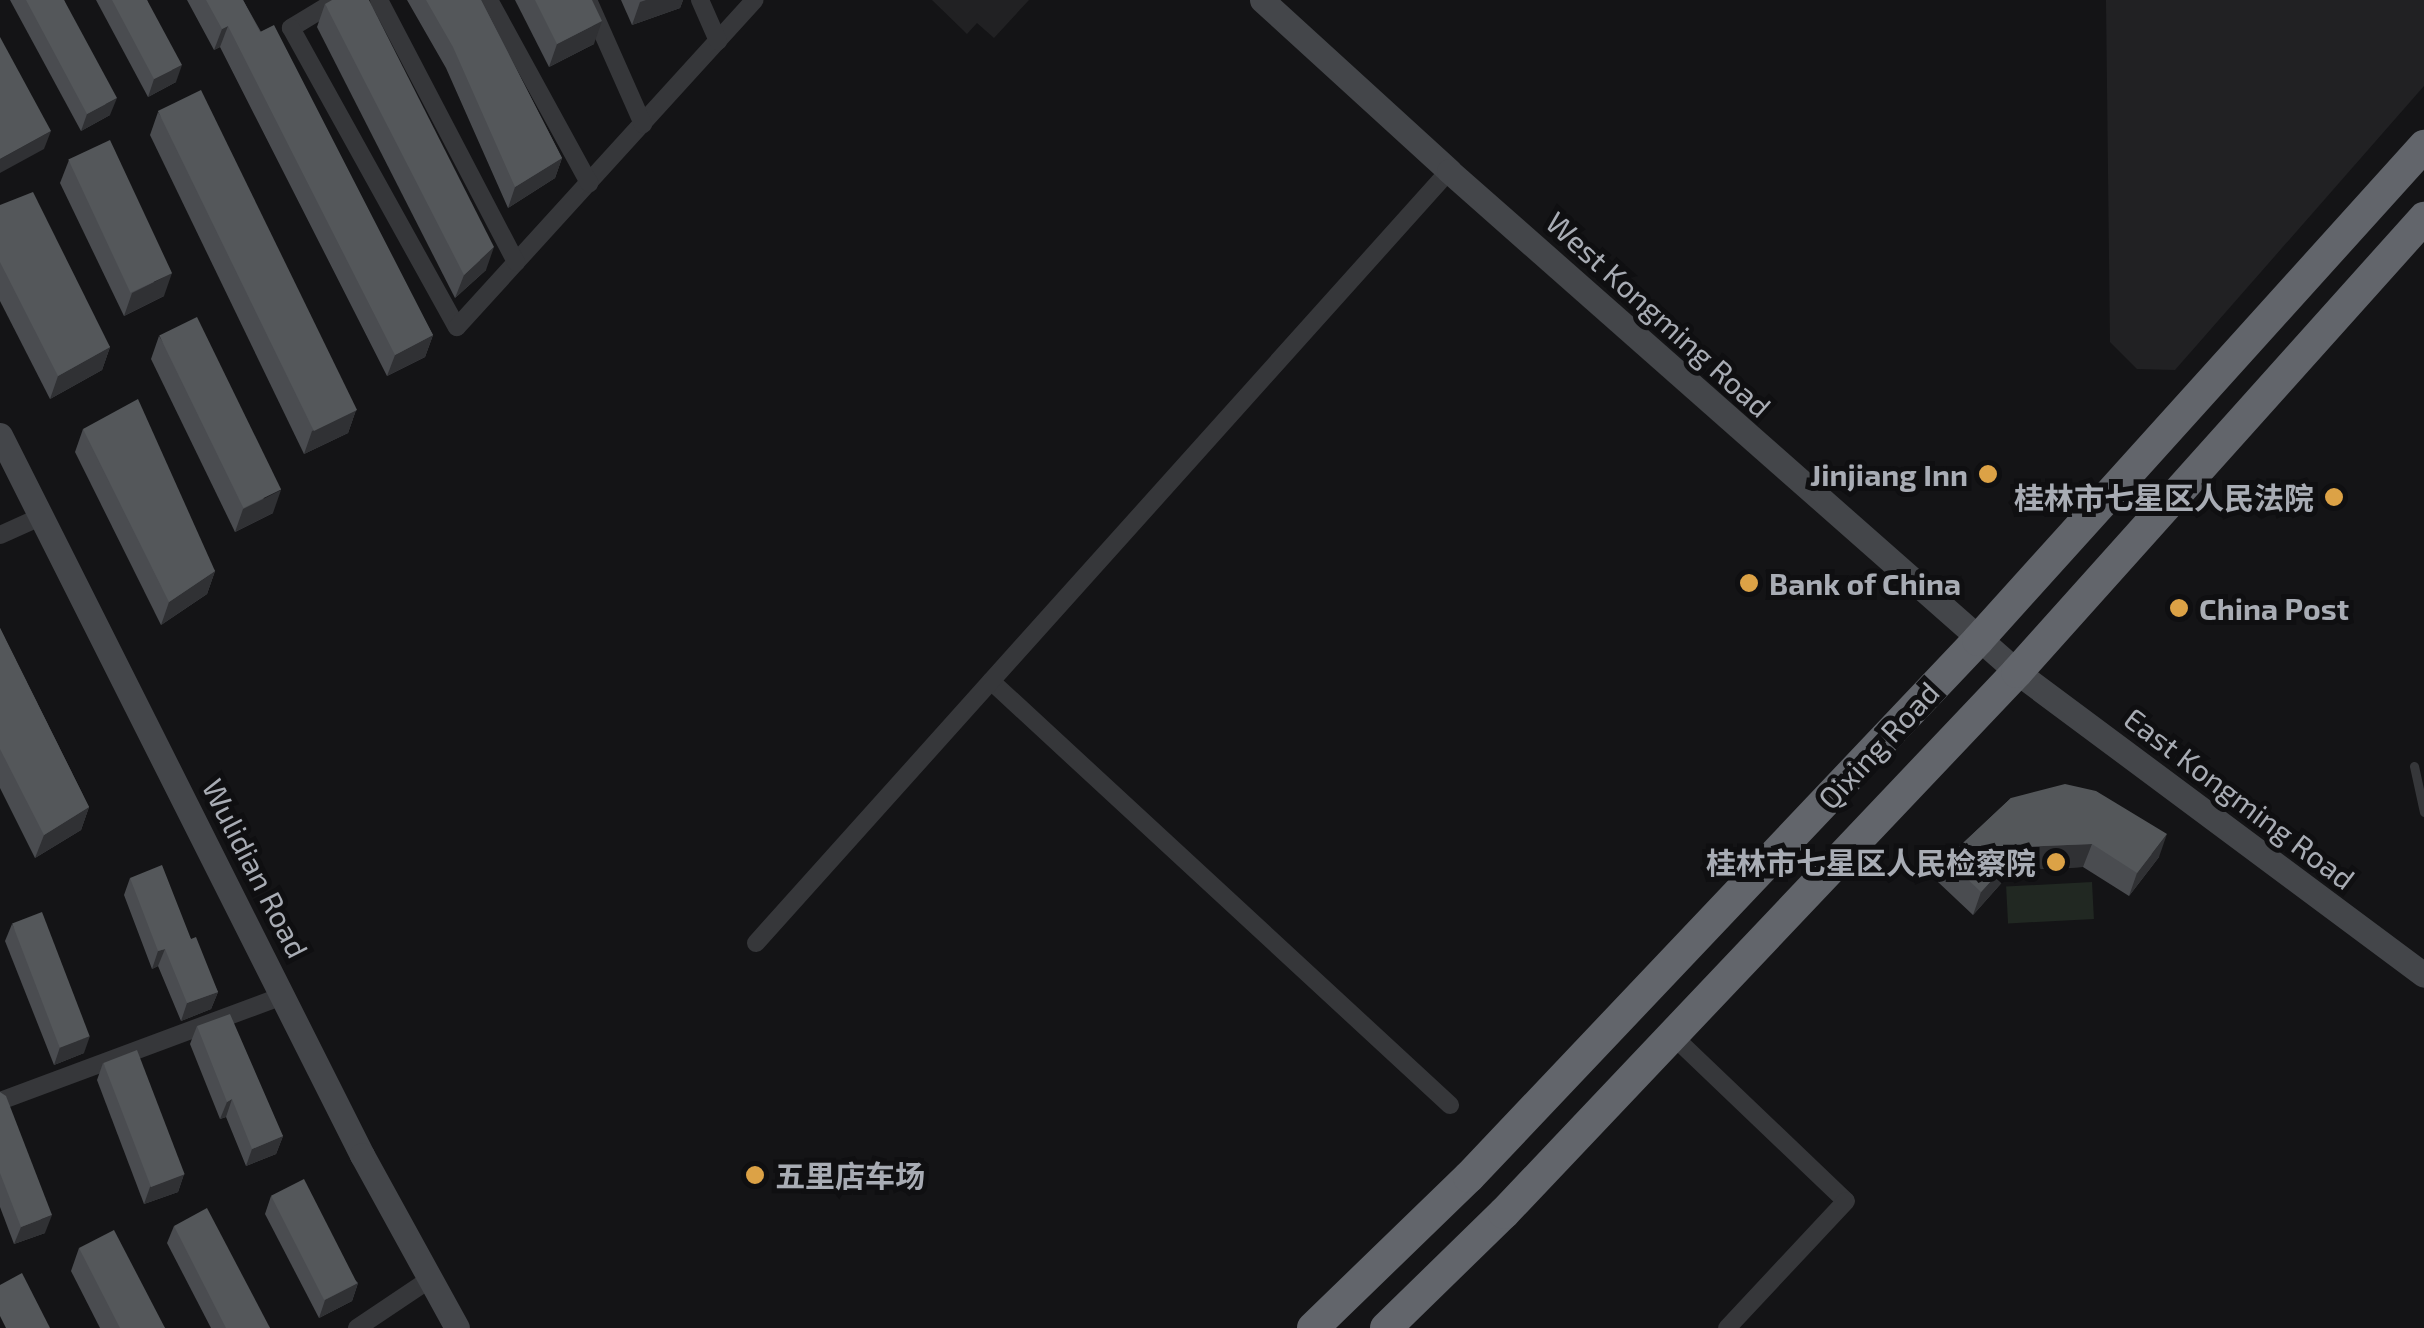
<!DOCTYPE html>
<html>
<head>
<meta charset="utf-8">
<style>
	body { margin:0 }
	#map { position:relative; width:2424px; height:1328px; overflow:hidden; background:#141416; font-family:"Exo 2","Noto Sans SC",sans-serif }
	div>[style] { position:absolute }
	.built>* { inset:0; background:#212123 }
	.green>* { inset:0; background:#212822; transform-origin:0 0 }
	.lane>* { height:9px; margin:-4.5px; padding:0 4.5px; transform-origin:4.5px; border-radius:4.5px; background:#36373a }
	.street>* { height:18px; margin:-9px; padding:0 9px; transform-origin:9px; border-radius:9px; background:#36373a }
	.secondary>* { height:25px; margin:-12.5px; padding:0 12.5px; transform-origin:12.5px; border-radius:12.5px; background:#44464a }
	.highway>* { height:32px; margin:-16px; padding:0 16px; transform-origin:16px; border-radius:16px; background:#62656b }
	.wall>* { inset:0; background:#4a4c50 }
	.shaded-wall>* { inset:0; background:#303134 }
	.building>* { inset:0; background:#54575a; transform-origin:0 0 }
	.dots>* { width:28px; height:28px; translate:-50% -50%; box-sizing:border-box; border:5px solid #0f0f11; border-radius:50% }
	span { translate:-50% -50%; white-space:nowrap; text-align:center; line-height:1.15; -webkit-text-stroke:10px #0f0f11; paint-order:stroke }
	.street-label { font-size:30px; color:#a8acb4 }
	.poi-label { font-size:30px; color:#a8acb4; font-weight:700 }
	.right { translate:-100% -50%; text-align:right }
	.left { translate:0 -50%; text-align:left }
</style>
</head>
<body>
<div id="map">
	<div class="built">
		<div style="clip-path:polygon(932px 0,1029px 0,994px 38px,977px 23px,967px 34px)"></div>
		<div style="clip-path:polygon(2106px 0,2424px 0,2424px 86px,2175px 370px,2137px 369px,2110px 342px)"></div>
	</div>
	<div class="green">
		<div style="left:2092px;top:882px;width:37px;height:86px;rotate:87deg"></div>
	</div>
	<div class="lane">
		<div style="left:2414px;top:766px;width:47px;rotate:77.7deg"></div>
	</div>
	<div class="street">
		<div style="left:337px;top:0;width:54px;rotate:148.7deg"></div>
		<div style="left:291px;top:28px;width:342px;rotate:61deg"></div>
		<div style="left:457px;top:327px;width:442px;rotate:-47.7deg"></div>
		<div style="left:379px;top:0;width:296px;rotate:62.4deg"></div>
		<div style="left:489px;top:0;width:209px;rotate:61.3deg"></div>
		<div style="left:588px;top:0;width:136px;rotate:66.1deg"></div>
		<div style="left:700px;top:0;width:45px;rotate:66.3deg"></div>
		<div style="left:0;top:535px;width:44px;rotate:-24.2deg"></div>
		<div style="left:991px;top:681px;width:625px;rotate:42.73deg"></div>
		<div style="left:756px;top:943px;width:1037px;rotate:-48.09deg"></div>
		<div style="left:1672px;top:1035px;width:240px;rotate:43.7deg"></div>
		<div style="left:1846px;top:1201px;width:174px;rotate:133.1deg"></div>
		<div style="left:0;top:1101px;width:302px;rotate:-20.4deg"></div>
		<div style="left:357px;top:1328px;width:88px;rotate:-33.9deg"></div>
	</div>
	<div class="secondary">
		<div style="left:1262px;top:0;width:253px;rotate:42.4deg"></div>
		<div style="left:1449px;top:171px;width:757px;rotate:41.41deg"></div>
		<div style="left:2017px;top:672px;width:507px;rotate:36.67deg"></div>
		<div style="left:0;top:435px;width:806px;rotate:63.31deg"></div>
		<div style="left:362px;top:1155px;width:197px;rotate:61.2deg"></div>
	</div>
	<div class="highway">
		<div style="left:1313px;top:1328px;width:217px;rotate:-44.1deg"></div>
		<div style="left:1469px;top:1177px;width:740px;rotate:-46.53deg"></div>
		<div style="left:1978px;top:640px;width:666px;rotate:-47.92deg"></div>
		<div style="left:1386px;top:1328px;width:165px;rotate:-44.3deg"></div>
		<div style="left:1504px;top:1213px;width:746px;rotate:-46.52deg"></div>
		<div style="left:2017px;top:672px;width:610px;rotate:-48.12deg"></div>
	</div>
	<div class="wall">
		<div style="clip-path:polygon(10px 0,64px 0,110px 115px,81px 131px)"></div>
		<div style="clip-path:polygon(96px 0,147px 0,176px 82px,148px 97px)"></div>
		<div style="clip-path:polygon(187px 0,243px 0,433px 335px,425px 357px,387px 376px,220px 47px,214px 50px)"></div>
		<div style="clip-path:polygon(407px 0,481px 0,562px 158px,555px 178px,508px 208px,446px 68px)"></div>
		<div style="clip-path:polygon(515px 0,592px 0,594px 44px,549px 67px)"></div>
		<div style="clip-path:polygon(621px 0,683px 0,680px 8px,632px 25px)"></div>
		<div style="clip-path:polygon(325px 4px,486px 270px,455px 298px,317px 27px)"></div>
		<div style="clip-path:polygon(158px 112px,356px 410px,348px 433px,304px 454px,150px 135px)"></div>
		<div style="clip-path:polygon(69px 160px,164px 296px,124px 316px,60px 183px)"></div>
		<div style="clip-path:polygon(0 205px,110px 347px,102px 370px,50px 399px,0 301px)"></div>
		<div style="clip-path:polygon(159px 336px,273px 513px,235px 532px,151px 359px)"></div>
		<div style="clip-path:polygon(83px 429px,215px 571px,207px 594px,161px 625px,75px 452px)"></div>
		<div style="clip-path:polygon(0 628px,89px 807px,81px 830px,35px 858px,0 788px)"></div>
		<div style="clip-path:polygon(2011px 798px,2159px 857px,2129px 896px,2083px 867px,2013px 870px,1973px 915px,1938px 882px,1946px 859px)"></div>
		<div style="clip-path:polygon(130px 878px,191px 939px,218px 992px,211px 1009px,181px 1021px,158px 966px,152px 969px,124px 895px)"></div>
		<div style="clip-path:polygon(12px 924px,84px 1053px,54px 1065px,5px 941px)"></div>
		<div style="clip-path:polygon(197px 1026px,283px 1136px,276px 1154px,246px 1166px,226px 1117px,220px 1119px,190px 1044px)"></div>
		<div style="clip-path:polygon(103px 1063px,184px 1174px,178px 1192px,144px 1204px,97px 1080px)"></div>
		<div style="clip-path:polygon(0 1092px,45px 1233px,14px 1244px,0 1207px)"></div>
		<div style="clip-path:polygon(271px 1196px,358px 1283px,352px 1301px,319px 1318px,265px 1214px)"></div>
		<div style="clip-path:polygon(174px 1226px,270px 1328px,211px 1328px,167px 1243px)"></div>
		<div style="clip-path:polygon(79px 1248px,165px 1328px,100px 1328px,71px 1271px)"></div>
	</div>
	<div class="shaded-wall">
		<div style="clip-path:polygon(646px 0,683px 0,680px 8px,632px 25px,640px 2px)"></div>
		<div style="clip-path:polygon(602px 21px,594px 44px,549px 67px,557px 44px)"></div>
		<div style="clip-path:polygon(228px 26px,220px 47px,214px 50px,222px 29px)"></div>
		<div style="clip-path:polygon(182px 65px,176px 82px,148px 97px,154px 79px)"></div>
		<div style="clip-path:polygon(117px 98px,110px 115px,81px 131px,87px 114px)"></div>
		<div style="clip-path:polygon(51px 131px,44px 149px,0 173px,0 159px)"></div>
		<div style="clip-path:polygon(562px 158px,555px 178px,508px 208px,515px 187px)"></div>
		<div style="clip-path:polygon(494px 247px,486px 270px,455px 298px,464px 275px)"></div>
		<div style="clip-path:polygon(172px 273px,164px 296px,124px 316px,132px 293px)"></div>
		<div style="clip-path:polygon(433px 335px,425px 357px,387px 376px,395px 355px)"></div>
		<div style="clip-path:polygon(110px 347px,102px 370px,50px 399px,58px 376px)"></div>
		<div style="clip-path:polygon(356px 410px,348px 433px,304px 454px,312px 431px)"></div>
		<div style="clip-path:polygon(281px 490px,273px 513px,235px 532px,243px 509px)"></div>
		<div style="clip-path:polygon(215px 571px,207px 594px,161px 625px,169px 602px)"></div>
		<div style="clip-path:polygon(89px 807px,81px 830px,35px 858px,44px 835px)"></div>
		<div style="clip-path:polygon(2167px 834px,2159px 857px,2129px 896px,2137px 873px)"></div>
		<div style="clip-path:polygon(2092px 844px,2083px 867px,2013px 870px,1973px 915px,1981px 892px,2022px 847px)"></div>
		<div style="clip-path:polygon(165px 949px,158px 966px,152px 969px,158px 951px)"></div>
		<div style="clip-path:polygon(218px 992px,211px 1009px,181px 1021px,187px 1003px)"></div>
		<div style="clip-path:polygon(90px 1036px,84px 1053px,54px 1065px,60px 1047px)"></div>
		<div style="clip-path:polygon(232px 1099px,226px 1117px,220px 1119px,227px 1102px)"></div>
		<div style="clip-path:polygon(283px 1136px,276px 1154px,246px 1166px,252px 1149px)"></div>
		<div style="clip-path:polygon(184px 1174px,178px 1192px,144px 1204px,150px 1187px)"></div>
		<div style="clip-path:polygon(52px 1215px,45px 1233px,14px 1244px,21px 1227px)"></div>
		<div style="clip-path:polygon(358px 1283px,352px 1301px,319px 1318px,325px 1300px)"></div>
	</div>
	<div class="building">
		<div style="clip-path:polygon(26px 0,64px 0,117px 98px,87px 114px)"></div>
		<div style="clip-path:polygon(112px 0,147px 0,182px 65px,154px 79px)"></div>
		<div style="clip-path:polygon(206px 0,243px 0,260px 32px,274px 25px,433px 335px,395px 355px,228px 26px,222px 29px)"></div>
		<div style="clip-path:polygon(332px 0,369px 0,494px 247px,464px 275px,325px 4px)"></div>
		<div style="clip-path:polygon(426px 0,481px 0,562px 158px,515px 187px,453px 47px)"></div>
		<div style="clip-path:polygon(535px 0,592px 0,602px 21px,557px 44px)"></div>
		<div style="clip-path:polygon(0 37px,51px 131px,0 159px)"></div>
		<div style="left:201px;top:90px;width:356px;height:48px;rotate:64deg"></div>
		<div style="left:110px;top:140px;width:147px;height:46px;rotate:65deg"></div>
		<div style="clip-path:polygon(33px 192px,110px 347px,58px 376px,0 262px,0 205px)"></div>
		<div style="left:197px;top:317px;width:192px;height:42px;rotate:64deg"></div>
		<div style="clip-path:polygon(138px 399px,215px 571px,169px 602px,83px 429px)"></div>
		<div style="clip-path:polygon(0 628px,89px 807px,44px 835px,0 749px)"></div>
		<div style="clip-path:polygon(2065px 784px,2096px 791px,2167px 834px,2137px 873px,2092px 844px,2022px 847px,1981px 892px,1946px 859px,2011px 798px)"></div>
		<div style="clip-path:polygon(162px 865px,191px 939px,196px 937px,218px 992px,187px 1003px,165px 949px,158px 951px,130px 878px)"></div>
		<div style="left:42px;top:912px;width:133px;height:32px;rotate:69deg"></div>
		<div style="clip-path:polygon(230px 1014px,283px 1136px,252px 1149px,232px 1099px,227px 1102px,197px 1026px)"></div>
		<div style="left:137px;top:1050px;width:133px;height:36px;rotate:69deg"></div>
		<div style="clip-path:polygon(0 1092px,6px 1096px,52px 1215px,21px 1227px,0 1173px)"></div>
		<div style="left:304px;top:1179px;width:117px;height:37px;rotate:63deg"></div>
		<div style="clip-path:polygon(207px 1208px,270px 1328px,226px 1328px,174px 1226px)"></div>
		<div style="clip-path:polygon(114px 1230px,165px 1328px,120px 1328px,79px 1248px)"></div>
		<div style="clip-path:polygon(22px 1273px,50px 1328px,6px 1328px,0 1316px,0 1285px)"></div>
	</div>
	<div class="dots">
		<div style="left:1988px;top:474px;background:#dca246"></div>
		<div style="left:2334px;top:497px;background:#dca246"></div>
		<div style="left:1749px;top:583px;background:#dca246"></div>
		<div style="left:2179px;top:608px;background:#dca246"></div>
		<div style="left:2056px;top:862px;background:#dca246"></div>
		<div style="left:755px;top:1175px;background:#dca246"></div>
	</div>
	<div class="street-label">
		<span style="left:1659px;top:314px;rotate:42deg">West Kongming Road</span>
		<span style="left:1878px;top:745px;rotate:-47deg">Qixing Road</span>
		<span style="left:2240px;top:798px;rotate:37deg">East Kongming Road</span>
		<span style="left:256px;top:868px;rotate:63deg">Wulidian Road</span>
	</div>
	<div class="poi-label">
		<span class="right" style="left:1968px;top:474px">Jinjiang Inn</span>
		<span class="right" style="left:2314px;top:497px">桂林市七星区人民法院</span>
		<span class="left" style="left:1769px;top:583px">Bank of China</span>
		<span class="left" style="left:2199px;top:608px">China Post</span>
		<span class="right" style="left:2036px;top:862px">桂林市七星区人民检察院</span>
		<span class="left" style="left:775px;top:1175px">五里店车场</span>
	</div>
</div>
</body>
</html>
